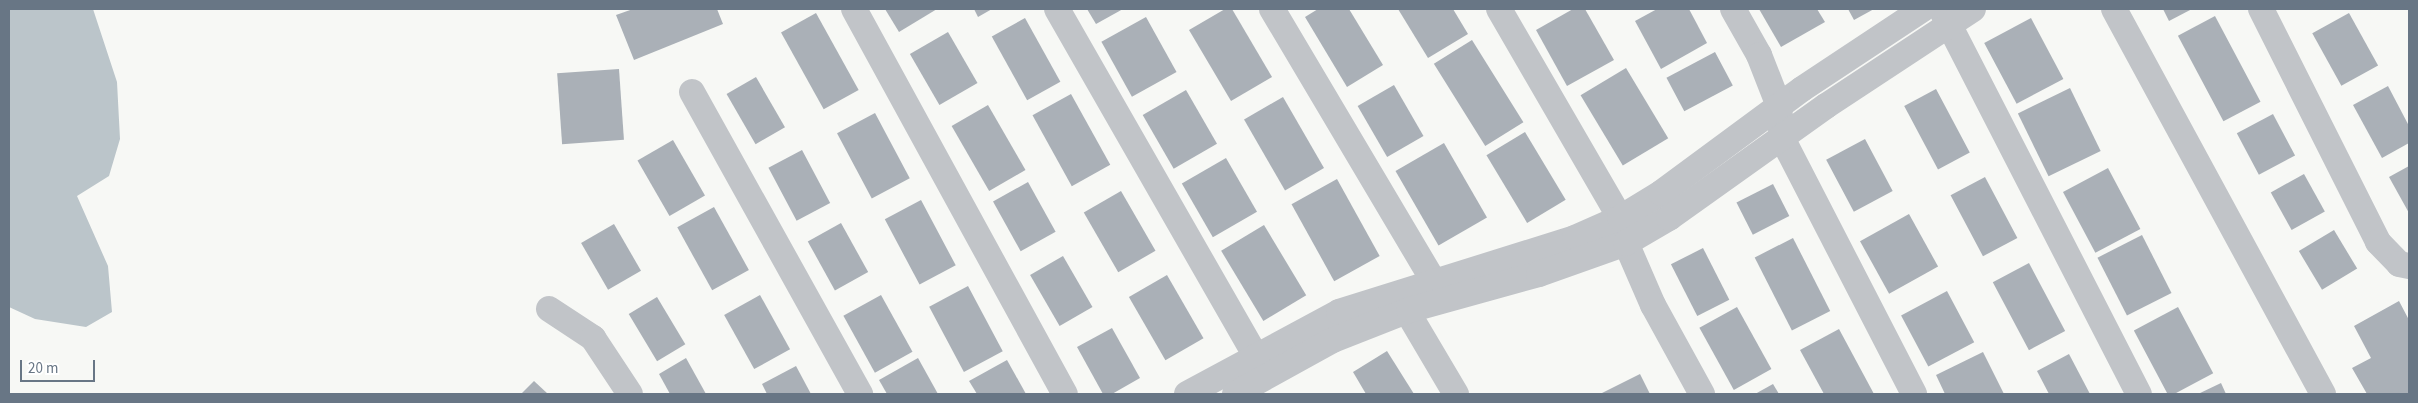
<!DOCTYPE html>
<html>
<head>
<meta charset="utf-8">
<style>
	body { margin:0 }
	#map { position:relative; width:2418px; height:403px; overflow:hidden; background:#f7f8f5; font-family:"Source Sans 3",sans-serif }
	div>[style] { position:absolute }
	.water>* { inset:0; background:#bbc5ca }
	.building>* { inset:0; background:#aab0b7; transform-origin:0 0 }
	.street>* { height:26px; margin:-13px; padding:0 13px; transform-origin:13px; border-radius:13px; background:#c1c4c8 }
	span { translate:-50% -50%; white-space:nowrap; text-align:center; line-height:1.15; -webkit-text-stroke:5px #fff; paint-order:stroke }
	.frame { position:absolute; inset:0; border:10px solid #687685; pointer-events:none }
	.scale { position:absolute; left:20px; top:360px; width:75px; height:22px; box-sizing:border-box; border:2px solid #687685; border-top:0; padding-left:6px; font-size:15px; line-height:18px; white-space:nowrap; color:#687685; -webkit-text-stroke:4px #fff; paint-order:stroke }
</style>
</head>
<body>
<div id="map">
	<div class="water">
		<div style="clip-path:polygon(9px 9px,93px 9px,117px 82px,120px 139px,109px 176px,77px 196px,108px 266px,112px 312px,86px 327px,35px 319px,9px 307px)"></div>
	</div>
	<div class="building">
		<div style="clip-path:polygon(633px 9px,717px 9px,723px 24px,634px 60px,616px 15px)"></div>
		<div style="clip-path:polygon(885px 9px,937px 9px,899px 32px)"></div>
		<div style="clip-path:polygon(974px 9px,992px 9px,978px 17px)"></div>
		<div style="clip-path:polygon(1087px 9px,1123px 9px,1096px 24px)"></div>
		<div style="clip-path:polygon(1225px 9px,1232px 9px,1272px 77px,1231px 101px,1189px 30px)"></div>
		<div style="clip-path:polygon(1318px 9px,1349px 9px,1383px 65px,1347px 87px,1305px 17px)"></div>
		<div style="clip-path:polygon(1398px 9px,1453px 9px,1468px 34px,1428px 58px)"></div>
		<div style="clip-path:polygon(1573px 9px,1585px 9px,1614px 60px,1567px 86px,1536px 30px)"></div>
		<div style="clip-path:polygon(1657px 9px,1689px 9px,1707px 43px,1661px 69px,1635px 21px)"></div>
		<div style="clip-path:polygon(1759px 9px,1817px 9px,1825px 22px,1781px 47px)"></div>
		<div style="clip-path:polygon(1848px 9px,1874px 9px,1854px 20px)"></div>
		<div style="clip-path:polygon(2163px 9px,2192px 9px,2169px 21px)"></div>
		<div style="left:816px;top:13px;width:88px;height:40px;rotate:61deg"></div>
		<div style="left:2349px;top:13px;width:60px;height:42px;rotate:61deg"></div>
		<div style="left:2215px;top:16px;width:97px;height:42px;rotate:62deg"></div>
		<div style="left:1146px;top:17px;width:63px;height:51px;rotate:61deg"></div>
		<div style="left:1025px;top:18px;width:73px;height:38px;rotate:61deg"></div>
		<div style="left:2031px;top:18px;width:69px;height:53px;rotate:62deg"></div>
		<div style="left:948px;top:32px;width:59px;height:44px;rotate:60deg"></div>
		<div style="left:1472px;top:40px;width:97px;height:45px;rotate:58deg"></div>
		<div style="left:1715px;top:52px;width:38px;height:55px;rotate:62deg"></div>
		<div style="left:1626px;top:68px;width:82px;height:53px;rotate:59deg"></div>
		<div style="left:619px;top:69px;width:71px;height:62px;rotate:86deg"></div>
		<div style="left:756px;top:77px;width:58px;height:34px;rotate:60deg"></div>
		<div style="left:1394px;top:85px;width:59px;height:42px;rotate:60deg"></div>
		<div style="clip-path:polygon(2388px 86px,2409px 126px,2409px 143px,2382px 158px,2353px 105px)"></div>
		<div style="left:2070px;top:88px;width:70px;height:58px;rotate:64deg"></div>
		<div style="left:1936px;top:89px;width:72px;height:36px;rotate:62deg"></div>
		<div style="left:1186px;top:90px;width:62px;height:50px;rotate:60deg"></div>
		<div style="left:1071px;top:94px;width:81px;height:44px;rotate:61deg"></div>
		<div style="left:1283px;top:97px;width:82px;height:45px;rotate:60deg"></div>
		<div style="left:988px;top:105px;width:75px;height:42px;rotate:60deg"></div>
		<div style="left:875px;top:113px;width:74px;height:43px;rotate:62deg"></div>
		<div style="left:2273px;top:114px;width:47px;height:41px;rotate:62deg"></div>
		<div style="left:1525px;top:132px;width:79px;height:45px;rotate:59deg"></div>
		<div style="left:1865px;top:139px;width:59px;height:44px;rotate:62deg"></div>
		<div style="left:673px;top:140px;width:64px;height:41px;rotate:60deg"></div>
		<div style="left:1444px;top:143px;width:86px;height:56px;rotate:60deg"></div>
		<div style="left:802px;top:150px;width:60px;height:38px;rotate:62deg"></div>
		<div style="left:1226px;top:158px;width:62px;height:51px;rotate:60deg"></div>
		<div style="clip-path:polygon(2409px 166px,2409px 213px,2389px 177px)"></div>
		<div style="left:2108px;top:168px;width:69px;height:51px;rotate:62deg"></div>
		<div style="left:2304px;top:174px;width:43px;height:38px;rotate:61deg"></div>
		<div style="left:1985px;top:177px;width:69px;height:39px;rotate:62deg"></div>
		<div style="left:1337px;top:179px;width:88px;height:52px;rotate:61deg"></div>
		<div style="left:1028px;top:182px;width:57px;height:40px;rotate:61deg"></div>
		<div style="left:1773px;top:184px;width:36px;height:41px;rotate:63deg"></div>
		<div style="left:1121px;top:191px;width:69px;height:43px;rotate:60deg"></div>
		<div style="left:921px;top:200px;width:74px;height:41px;rotate:62deg"></div>
		<div style="left:714px;top:207px;width:72px;height:42px;rotate:61deg"></div>
		<div style="left:1909px;top:214px;width:60px;height:56px;rotate:61deg"></div>
		<div style="left:841px;top:223px;width:56px;height:38px;rotate:61deg"></div>
		<div style="left:614px;top:224px;width:54px;height:38px;rotate:60deg"></div>
		<div style="left:1264px;top:225px;width:82px;height:50px;rotate:59deg"></div>
		<div style="left:2334px;top:230px;width:45px;height:41px;rotate:59deg"></div>
		<div style="left:2142px;top:235px;width:65px;height:50px;rotate:63deg"></div>
		<div style="left:1793px;top:238px;width:82px;height:43px;rotate:63deg"></div>
		<div style="left:1703px;top:248px;width:58px;height:36px;rotate:63deg"></div>
		<div style="left:1063px;top:256px;width:59px;height:38px;rotate:60deg"></div>
		<div style="left:2029px;top:263px;width:77px;height:41px;rotate:62deg"></div>
		<div style="left:1167px;top:275px;width:73px;height:44px;rotate:60deg"></div>
		<div style="left:968px;top:286px;width:74px;height:44px;rotate:62deg"></div>
		<div style="left:1947px;top:291px;width:58px;height:52px;rotate:62deg"></div>
		<div style="left:760px;top:295px;width:62px;height:41px;rotate:61deg"></div>
		<div style="left:881px;top:295px;width:65px;height:43px;rotate:61deg"></div>
		<div style="left:657px;top:297px;width:55px;height:33px;rotate:59deg"></div>
		<div style="clip-path:polygon(2399px 301px,2409px 320px,2409px 394px,2367px 394px,2352px 368px,2371px 358px,2354px 326px)"></div>
		<div style="left:1737px;top:307px;width:71px;height:43px;rotate:61deg"></div>
		<div style="left:2178px;top:307px;width:75px;height:50px;rotate:62deg"></div>
		<div style="clip-path:polygon(1112px 328px,1140px 378px,1112px 394px,1103px 394px,1077px 347px)"></div>
		<div style="clip-path:polygon(1839px 329px,1874px 394px,1824px 394px,1800px 350px)"></div>
		<div style="clip-path:polygon(1387px 351px,1414px 394px,1366px 394px,1353px 372px)"></div>
		<div style="clip-path:polygon(1983px 352px,2004px 394px,1945px 394px,1936px 375px)"></div>
		<div style="clip-path:polygon(2069px 354px,2090px 394px,2049px 394px,2037px 371px)"></div>
		<div style="clip-path:polygon(686px 358px,706px 394px,670px 394px,659px 374px)"></div>
		<div style="clip-path:polygon(918px 358px,938px 394px,887px 394px,879px 380px)"></div>
		<div style="clip-path:polygon(1007px 360px,1026px 394px,977px 394px,969px 381px)"></div>
		<div style="clip-path:polygon(796px 366px,811px 394px,767px 394px,762px 384px)"></div>
		<div style="clip-path:polygon(1640px 374px,1650px 394px,1600px 394px)"></div>
		<div style="clip-path:polygon(534px 381px,548px 394px,521px 394px)"></div>
		<div style="clip-path:polygon(2221px 383px,2226px 394px,2198px 394px)"></div>
		<div style="clip-path:polygon(1773px 384px,1779px 394px,1755px 394px)"></div>
	</div>
	<div class="street">
		<div style="left:854px;top:9px;width:439px;rotate:61.3deg"></div>
		<div style="left:1057px;top:9px;width:417px;rotate:60.2deg"></div>
		<div style="left:1272px;top:9px;width:333px;rotate:59.3deg"></div>
		<div style="left:1499px;top:9px;width:241px;rotate:59.9deg"></div>
		<div style="left:1620px;top:218px;width:26px;rotate:77deg"></div>
		<div style="left:1626px;top:243px;width:68px;rotate:66.5deg"></div>
		<div style="left:1653px;top:305px;width:102px;rotate:61.2deg"></div>
		<div style="left:1733px;top:9px;width:53px;rotate:60.5deg"></div>
		<div style="left:1759px;top:55px;width:55px;rotate:68.6deg"></div>
		<div style="left:1779px;top:106px;width:32px;rotate:85deg"></div>
		<div style="left:1782px;top:138px;width:288px;rotate:62.7deg"></div>
		<div style="left:1941px;top:9px;width:433px;rotate:62.8deg"></div>
		<div style="left:2114px;top:9px;width:438px;rotate:61.5deg"></div>
		<div style="left:2261px;top:9px;width:261px;rotate:63.3deg"></div>
		<div style="left:2378px;top:242px;width:30px;rotate:46deg"></div>
		<div style="left:2399px;top:264px;width:10px;rotate:11deg"></div>
		<div style="left:692px;top:92px;width:346px;rotate:60.9deg"></div>
		<div style="left:1398px;top:296px;width:114px;rotate:59.4deg"></div>
		<div style="left:549px;top:309px;width:53px;rotate:33.4deg"></div>
		<div style="left:593px;top:338px;width:67px;rotate:56.5deg"></div>
		<div style="left:1187px;top:394px;width:173px;rotate:-28.3deg"></div>
		<div style="left:1339px;top:312px;width:247px;rotate:-17.4deg"></div>
		<div style="left:1575px;top:238px;width:49px;rotate:-24deg"></div>
		<div style="left:1620px;top:218px;width:48px;rotate:-31.4deg"></div>
		<div style="left:1661px;top:193px;width:175px;rotate:-36.4deg"></div>
		<div style="left:1802px;top:89px;width:145px;rotate:-33.5deg"></div>
		<div style="left:1235px;top:394px;width:112px;rotate:-28.9deg"></div>
		<div style="left:1333px;top:340px;width:82px;rotate:-21.5deg"></div>
		<div style="left:1409px;top:310px;width:135px;rotate:-15.5deg"></div>
		<div style="left:1539px;top:274px;width:92px;rotate:-19.6deg"></div>
		<div style="left:1626px;top:243px;width:50px;rotate:-30.2deg"></div>
		<div style="left:1669px;top:218px;width:193px;rotate:-35.5deg"></div>
		<div style="left:1826px;top:106px;width:176px;rotate:-33.4deg"></div>
	</div>
	<div class="frame"></div>
	<div class="scale">20 m</div>
</div>
</body>
</html>
